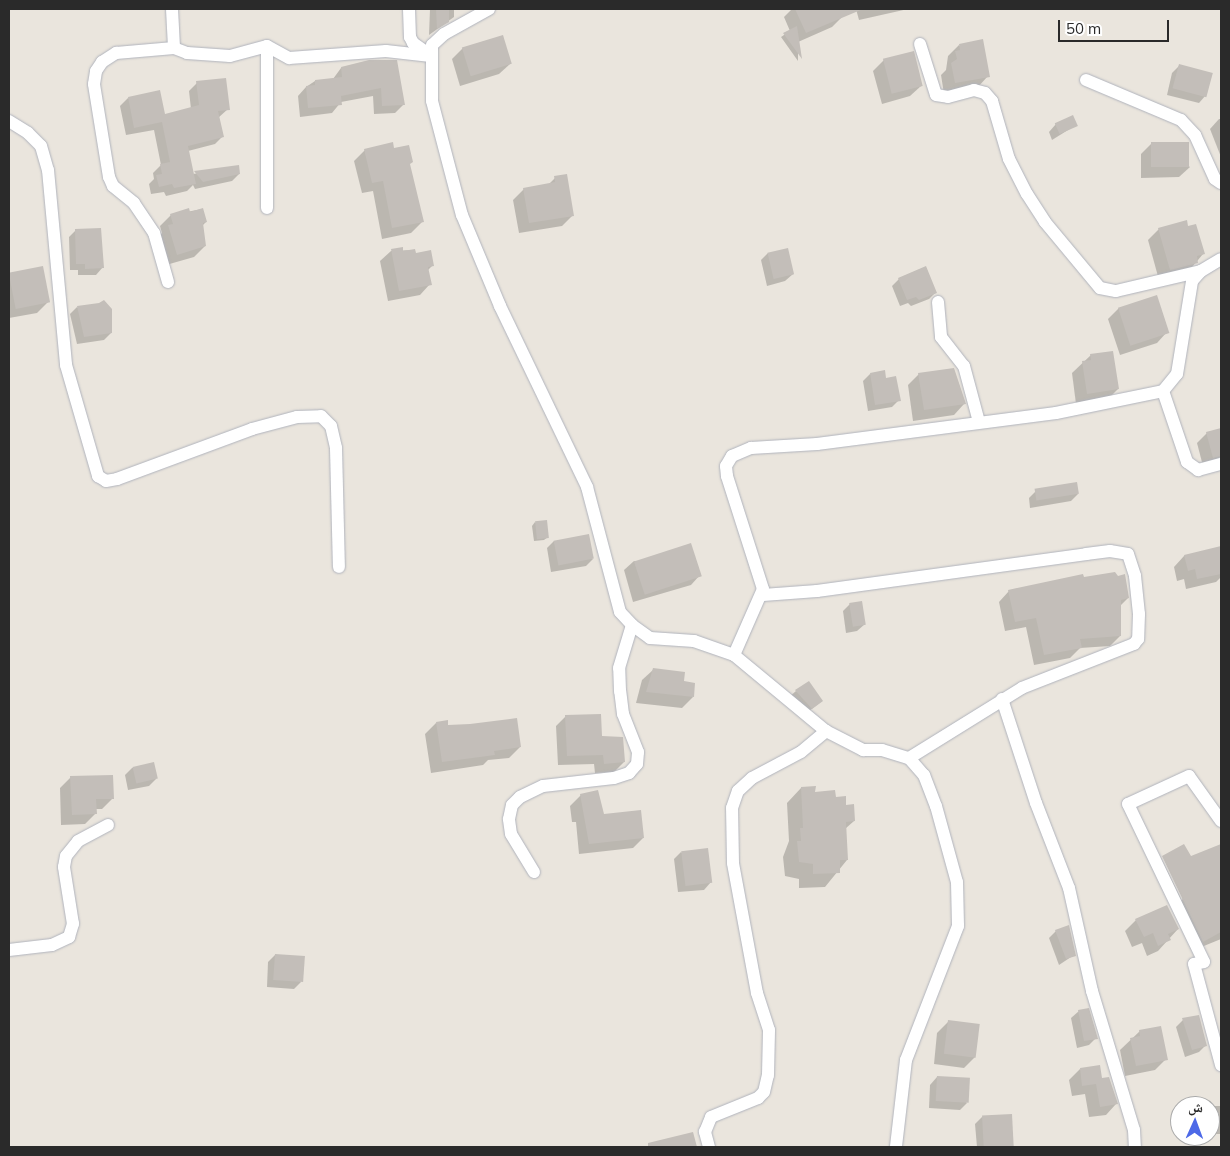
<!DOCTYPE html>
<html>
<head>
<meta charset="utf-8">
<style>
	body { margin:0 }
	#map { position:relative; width:1230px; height:1156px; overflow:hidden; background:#eae5dd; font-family:Mulish,"Noto Naskh Arabic",sans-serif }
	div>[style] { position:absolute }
	.shadow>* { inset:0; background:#0003; transform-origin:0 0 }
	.building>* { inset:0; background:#c3beb9; transform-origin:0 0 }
	.roads { filter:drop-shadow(0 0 1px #b0b3bc) drop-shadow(0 0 1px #b0b3bc) }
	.minor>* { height:12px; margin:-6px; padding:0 6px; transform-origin:6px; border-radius:6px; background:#fff }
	span { translate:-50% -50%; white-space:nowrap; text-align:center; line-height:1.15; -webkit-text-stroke:5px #fff; paint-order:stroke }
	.frame { position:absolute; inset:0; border:10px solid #2a2a2a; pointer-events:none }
	.north { position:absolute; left:1170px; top:1096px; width:50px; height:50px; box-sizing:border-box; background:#fff; border:1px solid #aaa; border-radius:50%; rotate:2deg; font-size:14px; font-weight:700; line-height:20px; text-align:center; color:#2a2a2a }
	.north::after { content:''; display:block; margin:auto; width:18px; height:22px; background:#4d69e7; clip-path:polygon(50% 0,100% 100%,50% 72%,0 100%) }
	.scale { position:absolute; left:1058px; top:20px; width:111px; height:22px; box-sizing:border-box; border:2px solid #2a2a2a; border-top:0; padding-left:6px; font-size:15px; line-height:18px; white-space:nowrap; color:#2a2a2a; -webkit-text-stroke:4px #fff; paint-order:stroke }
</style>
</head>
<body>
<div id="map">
	<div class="shadow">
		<div style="clip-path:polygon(430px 9px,454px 9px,454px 17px,429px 35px)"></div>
		<div style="clip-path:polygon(792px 9px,840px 9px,843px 16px,832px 27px,798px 42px,798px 61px,781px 37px,790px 31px,784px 17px)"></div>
		<div style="clip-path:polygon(856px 9px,908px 9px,859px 20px)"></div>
		<div style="clip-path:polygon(959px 45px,988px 76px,978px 87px,944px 94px,941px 75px,946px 70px,948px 56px)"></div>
		<div style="clip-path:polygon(463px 48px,510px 64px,499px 74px,460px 86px,452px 59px)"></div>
		<div style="clip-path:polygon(884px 60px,921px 86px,910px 96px,882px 104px,873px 71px)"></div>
		<div style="clip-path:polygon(369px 62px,404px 104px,395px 113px,374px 114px,373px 96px,341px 102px,332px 113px,300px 117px,298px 96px,306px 87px,315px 81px,333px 79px,341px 68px)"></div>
		<div style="clip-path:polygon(1179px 66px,1206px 95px,1199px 103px,1167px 95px,1172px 73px)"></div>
		<div style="clip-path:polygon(197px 83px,228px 109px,218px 118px,223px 136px,215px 144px,188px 151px,193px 174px,238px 167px,239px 174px,232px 181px,195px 189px,193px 185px,187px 191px,166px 196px,164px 192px,151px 194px,149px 184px,154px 179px,153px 173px,161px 165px,154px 130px,126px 135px,120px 106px,128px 98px,164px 115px,191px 109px,189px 91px)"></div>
		<div style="clip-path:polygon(1219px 119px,1221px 119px,1221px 157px,1210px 129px)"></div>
		<div style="clip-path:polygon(1056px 124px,1076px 125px,1052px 140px,1049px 132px)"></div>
		<div style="clip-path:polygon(1152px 143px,1190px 167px,1179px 177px,1141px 178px,1141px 154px)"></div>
		<div style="clip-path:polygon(365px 150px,393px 150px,408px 164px,422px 222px,411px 233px,382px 239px,373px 191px,362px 193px,354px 161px)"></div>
		<div style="clip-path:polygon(555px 178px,573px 215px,562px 226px,519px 233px,513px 200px,524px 189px,548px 185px)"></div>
		<div style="clip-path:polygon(202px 209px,206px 222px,202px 226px,205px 246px,194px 257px,166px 265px,158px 237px,162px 233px,160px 226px,171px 215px)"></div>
		<div style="clip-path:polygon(1188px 227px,1203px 254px,1187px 273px,1159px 280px,1148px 240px,1159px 229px)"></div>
		<div style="clip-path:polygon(76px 230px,103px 267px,96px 275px,78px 275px,78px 270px,70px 270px,69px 237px)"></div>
		<div style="clip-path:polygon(414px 250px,415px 255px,432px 266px,428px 270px,430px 284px,420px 295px,388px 301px,380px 261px,391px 251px)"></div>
		<div style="clip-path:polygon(768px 253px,793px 274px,785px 281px,767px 286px,761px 260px)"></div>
		<div style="clip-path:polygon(10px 273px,48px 302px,37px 313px,9px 318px)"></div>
		<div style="clip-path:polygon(899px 279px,936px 292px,929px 299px,911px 306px,908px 303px,900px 306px,892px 286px)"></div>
		<div style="clip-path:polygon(77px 307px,111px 333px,104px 340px,77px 344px,70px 314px)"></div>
		<div style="clip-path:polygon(1119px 308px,1167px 332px,1157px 343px,1120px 355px,1108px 319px)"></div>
		<div style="clip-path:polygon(1091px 355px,1118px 389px,1107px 400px,1076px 404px,1072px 373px)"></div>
		<div style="clip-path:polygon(870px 374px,885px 379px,899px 400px,892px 407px,868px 411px,863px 381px)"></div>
		<div style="clip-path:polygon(919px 374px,964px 404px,954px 415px,913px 421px,908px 385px)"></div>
		<div style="clip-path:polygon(1221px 430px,1221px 456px,1214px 463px,1203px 466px,1197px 443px,1207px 433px)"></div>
		<div style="clip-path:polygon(1036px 491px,1078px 494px,1071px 501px,1030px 508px,1029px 498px)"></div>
		<div style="clip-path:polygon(535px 522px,548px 537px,544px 540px,534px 541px,532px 526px)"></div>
		<div style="clip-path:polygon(554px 541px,593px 559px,586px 566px,551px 572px,547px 548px)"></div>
		<div style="clip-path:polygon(1221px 547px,1221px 577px,1216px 582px,1186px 589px,1184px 579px,1177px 581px,1174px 567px,1184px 556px)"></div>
		<div style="clip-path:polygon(634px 561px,700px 575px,691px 585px,633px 602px,624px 570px)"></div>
		<div style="clip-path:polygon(1083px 578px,1128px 598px,1121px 605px,1120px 636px,1110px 646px,1080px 648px,1070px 658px,1034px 665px,1026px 627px,1005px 631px,999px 602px,1009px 591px)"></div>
		<div style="clip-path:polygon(850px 604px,865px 624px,857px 631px,846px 633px,843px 611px)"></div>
		<div style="clip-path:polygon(653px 670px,683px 683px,693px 697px,682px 708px,636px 703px,642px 680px)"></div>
		<div style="clip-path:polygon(796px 691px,822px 701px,804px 715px,789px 697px)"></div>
		<div style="clip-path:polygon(566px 716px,601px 737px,624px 762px,614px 772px,595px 773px,594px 764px,558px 765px,556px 726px)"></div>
		<div style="clip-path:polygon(436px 723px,447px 727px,520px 747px,509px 758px,488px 760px,483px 765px,431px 773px,425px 734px)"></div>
		<div style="clip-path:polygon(153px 764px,156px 779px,149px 786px,128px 790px,125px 775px,132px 768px)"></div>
		<div style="clip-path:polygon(71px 777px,113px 798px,102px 809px,96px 809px,96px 813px,85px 824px,61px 825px,60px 788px)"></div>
		<div style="clip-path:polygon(801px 788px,834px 798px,845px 806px,854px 821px,845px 829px,847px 860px,825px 887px,799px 888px,799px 879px,785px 876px,783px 857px,789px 841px,787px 803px)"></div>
		<div style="clip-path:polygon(581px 795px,603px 815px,643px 838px,633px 848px,579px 854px,576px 822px,572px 822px,570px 806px)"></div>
		<div style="clip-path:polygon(1221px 845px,1221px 888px,1194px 899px,1221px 898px,1221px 939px,1194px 950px,1153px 866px,1161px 858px,1182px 901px,1190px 858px)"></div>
		<div style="clip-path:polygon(681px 852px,711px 882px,704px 890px,678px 892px,674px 859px)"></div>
		<div style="clip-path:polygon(1136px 920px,1178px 929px,1158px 951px,1147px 956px,1142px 943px,1132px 947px,1125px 931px)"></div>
		<div style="clip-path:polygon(1056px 931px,1074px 955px,1059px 965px,1049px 938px)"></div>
		<div style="clip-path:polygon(275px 955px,301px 982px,294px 989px,267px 987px,268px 962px)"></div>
		<div style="clip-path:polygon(1079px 1011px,1096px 1038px,1089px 1045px,1077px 1048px,1071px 1018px)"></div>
		<div style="clip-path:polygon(1183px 1020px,1206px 1045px,1199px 1052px,1185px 1057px,1176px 1027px)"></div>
		<div style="clip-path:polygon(948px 1022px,975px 1057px,964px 1068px,934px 1064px,937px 1033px)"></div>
		<div style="clip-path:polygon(1140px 1031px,1166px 1059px,1155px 1070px,1125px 1076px,1120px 1050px)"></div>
		<div style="clip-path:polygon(1080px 1069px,1101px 1079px,1116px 1104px,1106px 1115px,1089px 1117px,1085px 1094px,1072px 1096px,1069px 1080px)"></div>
		<div style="clip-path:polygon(937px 1077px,967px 1103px,960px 1110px,929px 1108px,930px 1085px)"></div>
		<div style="left:1221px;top:1106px;width:28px;height:11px;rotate:90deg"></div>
		<div style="clip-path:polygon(1011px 1115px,1013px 1147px,977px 1147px,975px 1124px,982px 1117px)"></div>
	</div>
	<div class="building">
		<div style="clip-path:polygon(436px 9px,449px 9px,449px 22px,437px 29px)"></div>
		<div style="clip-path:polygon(795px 9px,863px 9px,806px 33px)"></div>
		<div style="clip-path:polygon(797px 26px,802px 59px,783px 33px)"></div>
		<div style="left:503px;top:35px;width:30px;height:43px;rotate:73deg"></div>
		<div style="clip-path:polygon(983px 39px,990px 77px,955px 83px,951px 63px,957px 59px,955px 51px,960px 50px,959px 44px)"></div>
		<div style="left:914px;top:51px;width:36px;height:32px;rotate:76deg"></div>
		<div style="clip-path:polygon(369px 60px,397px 60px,405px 105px,382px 106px,381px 88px,341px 96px,342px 105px,308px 108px,306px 86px,315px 85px,315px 80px,342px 77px,341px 67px)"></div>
		<div style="left:1179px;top:64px;width:35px;height:25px;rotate:15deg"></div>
		<div style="clip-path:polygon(226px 78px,230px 110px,218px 111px,224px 137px,188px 146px,196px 184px,174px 188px,172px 184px,159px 187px,156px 175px,162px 174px,160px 164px,170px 162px,162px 122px,134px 128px,128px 97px,160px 90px,165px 114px,199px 105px,196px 81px)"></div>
		<div style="left:1073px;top:115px;width:12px;height:20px;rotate:66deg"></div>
		<div style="clip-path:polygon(393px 142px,394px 148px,409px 145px,413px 162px,410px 164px,424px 222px,392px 228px,383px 181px,372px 183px,364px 149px)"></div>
		<div style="left:1151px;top:142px;width:38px;height:25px"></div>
		<div style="clip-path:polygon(239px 165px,240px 174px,203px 182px,194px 171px)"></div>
		<div style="clip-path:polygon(567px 174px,574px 216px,529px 223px,523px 188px,555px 182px,554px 176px)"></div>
		<div style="clip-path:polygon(189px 208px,190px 212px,203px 208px,207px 222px,203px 223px,206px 246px,177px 255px,168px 225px,173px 224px,170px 214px)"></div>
		<div style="clip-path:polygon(1187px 220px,1188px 226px,1196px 224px,1205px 254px,1197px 256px,1198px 263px,1170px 270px,1158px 228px)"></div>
		<div style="clip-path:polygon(101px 228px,104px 268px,85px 269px,85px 264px,76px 264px,75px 229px)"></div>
		<div style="clip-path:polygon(403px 247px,403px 251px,415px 249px,416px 253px,431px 250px,434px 266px,428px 267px,432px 285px,399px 291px,391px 249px)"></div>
		<div style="left:788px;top:248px;width:27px;height:21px;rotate:77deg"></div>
		<div style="left:43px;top:266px;width:37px;height:35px;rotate:79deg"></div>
		<div style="clip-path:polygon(926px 266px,937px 293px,919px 300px,916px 297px,907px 300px,898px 278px)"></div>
		<div style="left:1157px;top:295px;width:40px;height:41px;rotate:72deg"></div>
		<div style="clip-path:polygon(104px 300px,112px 309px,112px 333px,84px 337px,77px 306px,99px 303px)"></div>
		<div style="clip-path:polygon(1113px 351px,1119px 389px,1087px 394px,1082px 361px,1091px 360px,1090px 354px)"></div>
		<div style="clip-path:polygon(954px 368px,966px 404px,924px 410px,918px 373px)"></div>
		<div style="clip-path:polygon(885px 370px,886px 378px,896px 376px,901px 401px,875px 405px,870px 373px)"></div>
		<div style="clip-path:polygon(1221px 428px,1221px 456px,1213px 458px,1206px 432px)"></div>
		<div style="left:1077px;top:482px;width:12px;height:43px;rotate:81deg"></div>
		<div style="left:547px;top:520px;width:18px;height:12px;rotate:84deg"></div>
		<div style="left:589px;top:534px;width:25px;height:36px;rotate:79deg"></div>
		<div style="left:691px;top:543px;width:35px;height:60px;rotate:72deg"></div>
		<div style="clip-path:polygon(1221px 546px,1221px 574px,1197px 579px,1195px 569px,1188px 571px,1184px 555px)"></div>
		<div style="clip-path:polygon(1115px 572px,1118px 576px,1125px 574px,1129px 598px,1121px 600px,1121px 636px,1080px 639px,1082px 648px,1044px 655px,1036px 618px,1015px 622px,1008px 590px,1083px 574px,1084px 577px)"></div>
		<div style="left:862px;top:601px;width:24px;height:13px;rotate:81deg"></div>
		<div style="clip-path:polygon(653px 668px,685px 672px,684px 681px,695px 683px,694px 697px,646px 692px)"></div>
		<div style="clip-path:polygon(809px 681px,823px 701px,812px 709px,795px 690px)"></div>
		<div style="clip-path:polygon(601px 714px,602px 736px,623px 737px,625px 762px,604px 764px,603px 755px,567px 756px,565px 715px)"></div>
		<div style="clip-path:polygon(517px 718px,521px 747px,494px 751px,495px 755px,442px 762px,436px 722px,448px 720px,448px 725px,470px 724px)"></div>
		<div style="left:154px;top:762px;width:17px;height:22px;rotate:77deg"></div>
		<div style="clip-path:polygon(113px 775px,114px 799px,96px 799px,97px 814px,72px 815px,70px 776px)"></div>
		<div style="clip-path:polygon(816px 786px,815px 792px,835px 790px,836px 797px,846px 796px,846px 805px,854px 804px,855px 821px,846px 822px,848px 860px,840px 860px,840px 873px,813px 874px,813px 864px,799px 862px,797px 841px,801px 841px,800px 828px,803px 828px,801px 787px)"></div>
		<div style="clip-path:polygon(598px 790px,604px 814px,641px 810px,644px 838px,589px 844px,580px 794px)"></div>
		<div style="clip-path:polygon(1184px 844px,1191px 856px,1221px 844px,1221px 932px,1203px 942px,1162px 856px)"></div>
		<div style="left:708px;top:848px;width:35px;height:27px;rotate:83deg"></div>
		<div style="clip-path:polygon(1167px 905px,1179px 929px,1168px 934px,1171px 940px,1158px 946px,1153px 933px,1144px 937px,1135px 919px)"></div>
		<div style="clip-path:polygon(1069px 925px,1076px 956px,1066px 959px,1055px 930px)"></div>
		<div style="left:275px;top:954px;width:30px;height:26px;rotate:4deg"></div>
		<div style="clip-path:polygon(1089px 1008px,1098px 1039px,1084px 1041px,1078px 1010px)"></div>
		<div style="clip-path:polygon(1199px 1015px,1207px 1046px,1192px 1050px,1182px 1018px)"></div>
		<div style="left:948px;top:1020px;width:32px;height:34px;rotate:7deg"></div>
		<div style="clip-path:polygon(1161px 1026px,1168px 1060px,1136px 1066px,1130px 1038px,1140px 1036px,1139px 1030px)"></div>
		<div style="clip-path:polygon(1100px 1065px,1102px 1078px,1109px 1077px,1118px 1104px,1100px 1107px,1096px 1084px,1082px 1086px,1080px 1068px)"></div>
		<div style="left:937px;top:1076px;width:33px;height:25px;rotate:3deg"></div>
		<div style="left:1012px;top:1114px;width:33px;height:30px;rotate:87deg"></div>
		<div style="clip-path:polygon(693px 1132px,697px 1147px,648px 1147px,648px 1143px)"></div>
	</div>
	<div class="roads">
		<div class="minor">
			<div style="left:172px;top:9px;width:39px;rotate:87deg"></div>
			<div style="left:174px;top:48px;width:14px;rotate:21deg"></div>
			<div style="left:187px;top:53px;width:43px;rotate:4deg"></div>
			<div style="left:230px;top:56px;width:38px;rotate:-15deg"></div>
			<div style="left:267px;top:46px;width:25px;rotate:29deg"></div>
			<div style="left:289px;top:58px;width:97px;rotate:-4.1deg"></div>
			<div style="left:386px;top:51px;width:45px;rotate:6.3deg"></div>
			<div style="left:409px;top:9px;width:28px;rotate:88deg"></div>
			<div style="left:410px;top:37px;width:7px;rotate:63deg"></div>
			<div style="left:413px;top:43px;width:19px;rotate:35deg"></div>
			<div style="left:489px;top:9px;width:51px;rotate:150.9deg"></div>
			<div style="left:444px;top:34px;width:16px;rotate:137deg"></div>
			<div style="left:432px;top:45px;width:56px;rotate:90deg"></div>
			<div style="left:432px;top:101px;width:118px;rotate:75.3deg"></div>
			<div style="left:462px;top:215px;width:99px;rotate:67.3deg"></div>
			<div style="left:500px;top:306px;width:201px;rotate:64.3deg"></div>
			<div style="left:587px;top:487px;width:129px;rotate:75.2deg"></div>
			<div style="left:620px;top:612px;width:18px;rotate:47deg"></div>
			<div style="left:632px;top:625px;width:22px;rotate:36deg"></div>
			<div style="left:650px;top:638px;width:44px;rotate:3.9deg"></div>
			<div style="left:694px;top:641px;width:42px;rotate:19.3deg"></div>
			<div style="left:734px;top:655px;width:119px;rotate:39.6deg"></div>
			<div style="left:826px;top:731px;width:42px;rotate:27.2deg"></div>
			<div style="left:863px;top:750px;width:19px"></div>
			<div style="left:882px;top:750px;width:28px;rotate:17deg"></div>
			<div style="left:909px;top:758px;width:23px;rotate:49deg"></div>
			<div style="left:924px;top:775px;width:33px;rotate:69deg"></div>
			<div style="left:936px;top:806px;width:79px;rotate:74.6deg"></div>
			<div style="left:957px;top:882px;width:44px;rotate:88.7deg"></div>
			<div style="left:958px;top:926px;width:144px;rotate:111.2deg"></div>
			<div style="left:906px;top:1060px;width:88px;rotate:96.6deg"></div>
			<div style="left:920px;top:44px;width:53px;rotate:72.6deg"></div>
			<div style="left:936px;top:95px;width:12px;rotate:9deg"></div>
			<div style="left:948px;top:97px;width:27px;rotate:-15deg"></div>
			<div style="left:974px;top:90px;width:11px;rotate:15deg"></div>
			<div style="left:985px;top:93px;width:11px;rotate:49deg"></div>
			<div style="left:992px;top:101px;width:60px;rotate:73.7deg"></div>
			<div style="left:1009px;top:159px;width:39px;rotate:63deg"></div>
			<div style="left:1027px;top:194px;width:33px;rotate:57deg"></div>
			<div style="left:1045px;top:222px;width:86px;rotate:50.2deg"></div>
			<div style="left:1100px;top:288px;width:16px;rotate:11deg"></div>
			<div style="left:1116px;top:291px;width:87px;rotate:-13.2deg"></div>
			<div style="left:1086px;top:80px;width:103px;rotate:22.8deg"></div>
			<div style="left:1181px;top:120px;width:21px;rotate:47deg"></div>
			<div style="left:1195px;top:135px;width:48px;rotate:65.6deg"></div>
			<div style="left:1215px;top:179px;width:7px;rotate:34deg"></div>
			<div style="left:9px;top:121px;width:22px;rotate:32deg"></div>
			<div style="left:28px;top:133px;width:18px;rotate:45deg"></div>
			<div style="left:41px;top:146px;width:25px;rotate:74deg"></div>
			<div style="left:48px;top:170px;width:196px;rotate:84.7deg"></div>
			<div style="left:66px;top:365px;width:116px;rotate:73.9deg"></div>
			<div style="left:98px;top:476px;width:9px;rotate:32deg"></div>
			<div style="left:106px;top:481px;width:11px;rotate:-10deg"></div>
			<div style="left:117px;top:479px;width:144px;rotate:-20.3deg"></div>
			<div style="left:252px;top:429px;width:47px;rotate:-14.9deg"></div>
			<div style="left:297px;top:417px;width:24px;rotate:-2deg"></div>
			<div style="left:321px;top:416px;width:14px;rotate:45deg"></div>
			<div style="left:331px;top:426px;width:23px;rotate:77deg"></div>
			<div style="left:336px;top:448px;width:119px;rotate:88.6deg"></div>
			<div style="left:267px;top:208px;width:162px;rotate:-90deg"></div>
			<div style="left:168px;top:282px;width:51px;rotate:-105.9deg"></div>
			<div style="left:154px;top:233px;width:36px;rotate:-124deg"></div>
			<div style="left:134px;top:203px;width:27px;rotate:-141deg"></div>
			<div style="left:113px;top:186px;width:10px;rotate:-114deg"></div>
			<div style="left:109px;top:177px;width:94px;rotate:-99.2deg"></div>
			<div style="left:94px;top:84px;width:13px;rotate:-81deg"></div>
			<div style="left:96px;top:71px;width:11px;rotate:-56deg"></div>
			<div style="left:102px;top:62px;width:17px;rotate:-33deg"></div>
			<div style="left:116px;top:53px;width:58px;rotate:-4.9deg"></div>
			<div style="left:938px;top:302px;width:35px;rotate:85deg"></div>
			<div style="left:941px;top:337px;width:37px;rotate:52deg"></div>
			<div style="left:964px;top:366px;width:58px;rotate:75deg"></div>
			<div style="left:1163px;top:391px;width:75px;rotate:71.3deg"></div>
			<div style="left:1187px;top:462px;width:14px;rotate:36deg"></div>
			<div style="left:1198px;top:470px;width:24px;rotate:-15deg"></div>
			<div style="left:763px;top:595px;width:54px;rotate:-4.2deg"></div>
			<div style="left:817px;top:591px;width:272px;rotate:-7.8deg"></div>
			<div style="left:1086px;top:554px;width:24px;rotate:-7deg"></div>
			<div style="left:1110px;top:551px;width:18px;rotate:9deg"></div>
			<div style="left:1128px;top:554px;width:23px;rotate:72deg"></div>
			<div style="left:1135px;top:576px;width:38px;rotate:84deg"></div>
			<div style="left:1139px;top:614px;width:25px;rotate:92deg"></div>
			<div style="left:1138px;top:639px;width:6px;rotate:129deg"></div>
			<div style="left:1134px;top:644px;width:120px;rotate:158.6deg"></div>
			<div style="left:1022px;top:688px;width:133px;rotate:148.2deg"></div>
			<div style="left:734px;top:655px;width:72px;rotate:-66.3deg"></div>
			<div style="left:763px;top:589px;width:119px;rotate:-107.7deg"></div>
			<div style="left:727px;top:476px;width:10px;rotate:-96deg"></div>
			<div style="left:726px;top:466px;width:12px;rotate:-59deg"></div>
			<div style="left:732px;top:456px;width:21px;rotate:-23deg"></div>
			<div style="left:751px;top:448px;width:66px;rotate:-3.5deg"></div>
			<div style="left:817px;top:444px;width:241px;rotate:-7.4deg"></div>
			<div style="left:1056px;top:413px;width:109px;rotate:-11.6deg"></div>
			<div style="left:1163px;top:391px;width:22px;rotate:-51deg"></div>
			<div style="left:1177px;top:374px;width:94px;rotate:-80.8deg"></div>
			<div style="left:1192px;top:281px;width:13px;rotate:-48deg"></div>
			<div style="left:1201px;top:271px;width:23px;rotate:-31deg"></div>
			<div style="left:1002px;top:699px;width:109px;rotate:71.9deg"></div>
			<div style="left:1036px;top:803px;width:91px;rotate:68.8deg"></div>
			<div style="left:1069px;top:888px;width:106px;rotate:77.4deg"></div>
			<div style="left:1092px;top:991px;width:145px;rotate:73.2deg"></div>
			<div style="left:1134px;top:1130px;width:17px;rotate:87deg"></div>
			<div style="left:1221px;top:821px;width:55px;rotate:-125.4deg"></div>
			<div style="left:1189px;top:776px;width:67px;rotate:155.3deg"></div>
			<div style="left:1128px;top:804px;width:175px;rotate:64.3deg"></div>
			<div style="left:1204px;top:962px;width:10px;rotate:169deg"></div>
			<div style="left:1194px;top:964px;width:105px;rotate:75deg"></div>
			<div style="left:534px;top:872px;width:44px;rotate:-121.2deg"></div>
			<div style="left:511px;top:834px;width:15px;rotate:-98deg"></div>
			<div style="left:509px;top:819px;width:14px;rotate:-78deg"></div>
			<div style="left:512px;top:805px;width:11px;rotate:-45deg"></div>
			<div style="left:520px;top:797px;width:25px;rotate:-26deg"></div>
			<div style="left:543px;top:786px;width:71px;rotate:-6.4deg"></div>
			<div style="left:614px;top:778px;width:16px;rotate:-18deg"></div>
			<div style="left:629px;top:773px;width:12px;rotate:-48deg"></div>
			<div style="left:637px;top:764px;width:12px;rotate:-85deg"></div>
			<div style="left:638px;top:752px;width:41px;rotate:-111.5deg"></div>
			<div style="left:623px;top:714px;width:23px;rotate:-97deg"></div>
			<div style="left:620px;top:691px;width:23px;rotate:-92deg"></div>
			<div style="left:619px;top:668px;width:45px;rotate:-73.2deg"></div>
			<div style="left:9px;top:950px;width:43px;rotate:-6.6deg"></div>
			<div style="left:52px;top:945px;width:19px;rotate:-25deg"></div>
			<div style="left:69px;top:937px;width:14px;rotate:-73deg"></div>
			<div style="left:73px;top:924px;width:58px;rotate:-99deg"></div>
			<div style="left:64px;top:867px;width:11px;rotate:-80deg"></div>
			<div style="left:66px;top:856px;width:19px;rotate:-51deg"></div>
			<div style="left:78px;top:841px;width:34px;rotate:-28deg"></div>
			<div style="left:709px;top:1147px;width:16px;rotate:-105deg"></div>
			<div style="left:705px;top:1132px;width:16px;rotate:-68deg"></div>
			<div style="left:711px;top:1117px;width:51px;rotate:-22deg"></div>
			<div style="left:758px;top:1098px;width:8px;rotate:-45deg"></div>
			<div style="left:764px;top:1092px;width:17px;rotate:-77deg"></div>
			<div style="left:768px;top:1075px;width:45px;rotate:-88.7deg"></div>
			<div style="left:769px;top:1030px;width:39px;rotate:-108deg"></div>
			<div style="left:757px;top:993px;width:132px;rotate:-100.5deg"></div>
			<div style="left:733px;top:863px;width:55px;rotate:-91deg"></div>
			<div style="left:732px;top:808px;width:18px;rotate:-71deg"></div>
			<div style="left:738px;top:791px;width:19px;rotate:-43deg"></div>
			<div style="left:752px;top:778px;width:55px;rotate:-28deg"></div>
			<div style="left:801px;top:752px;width:33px;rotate:-40deg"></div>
		</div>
	</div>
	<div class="frame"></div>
	<div class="north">ش</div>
	<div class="scale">50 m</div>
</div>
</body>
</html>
